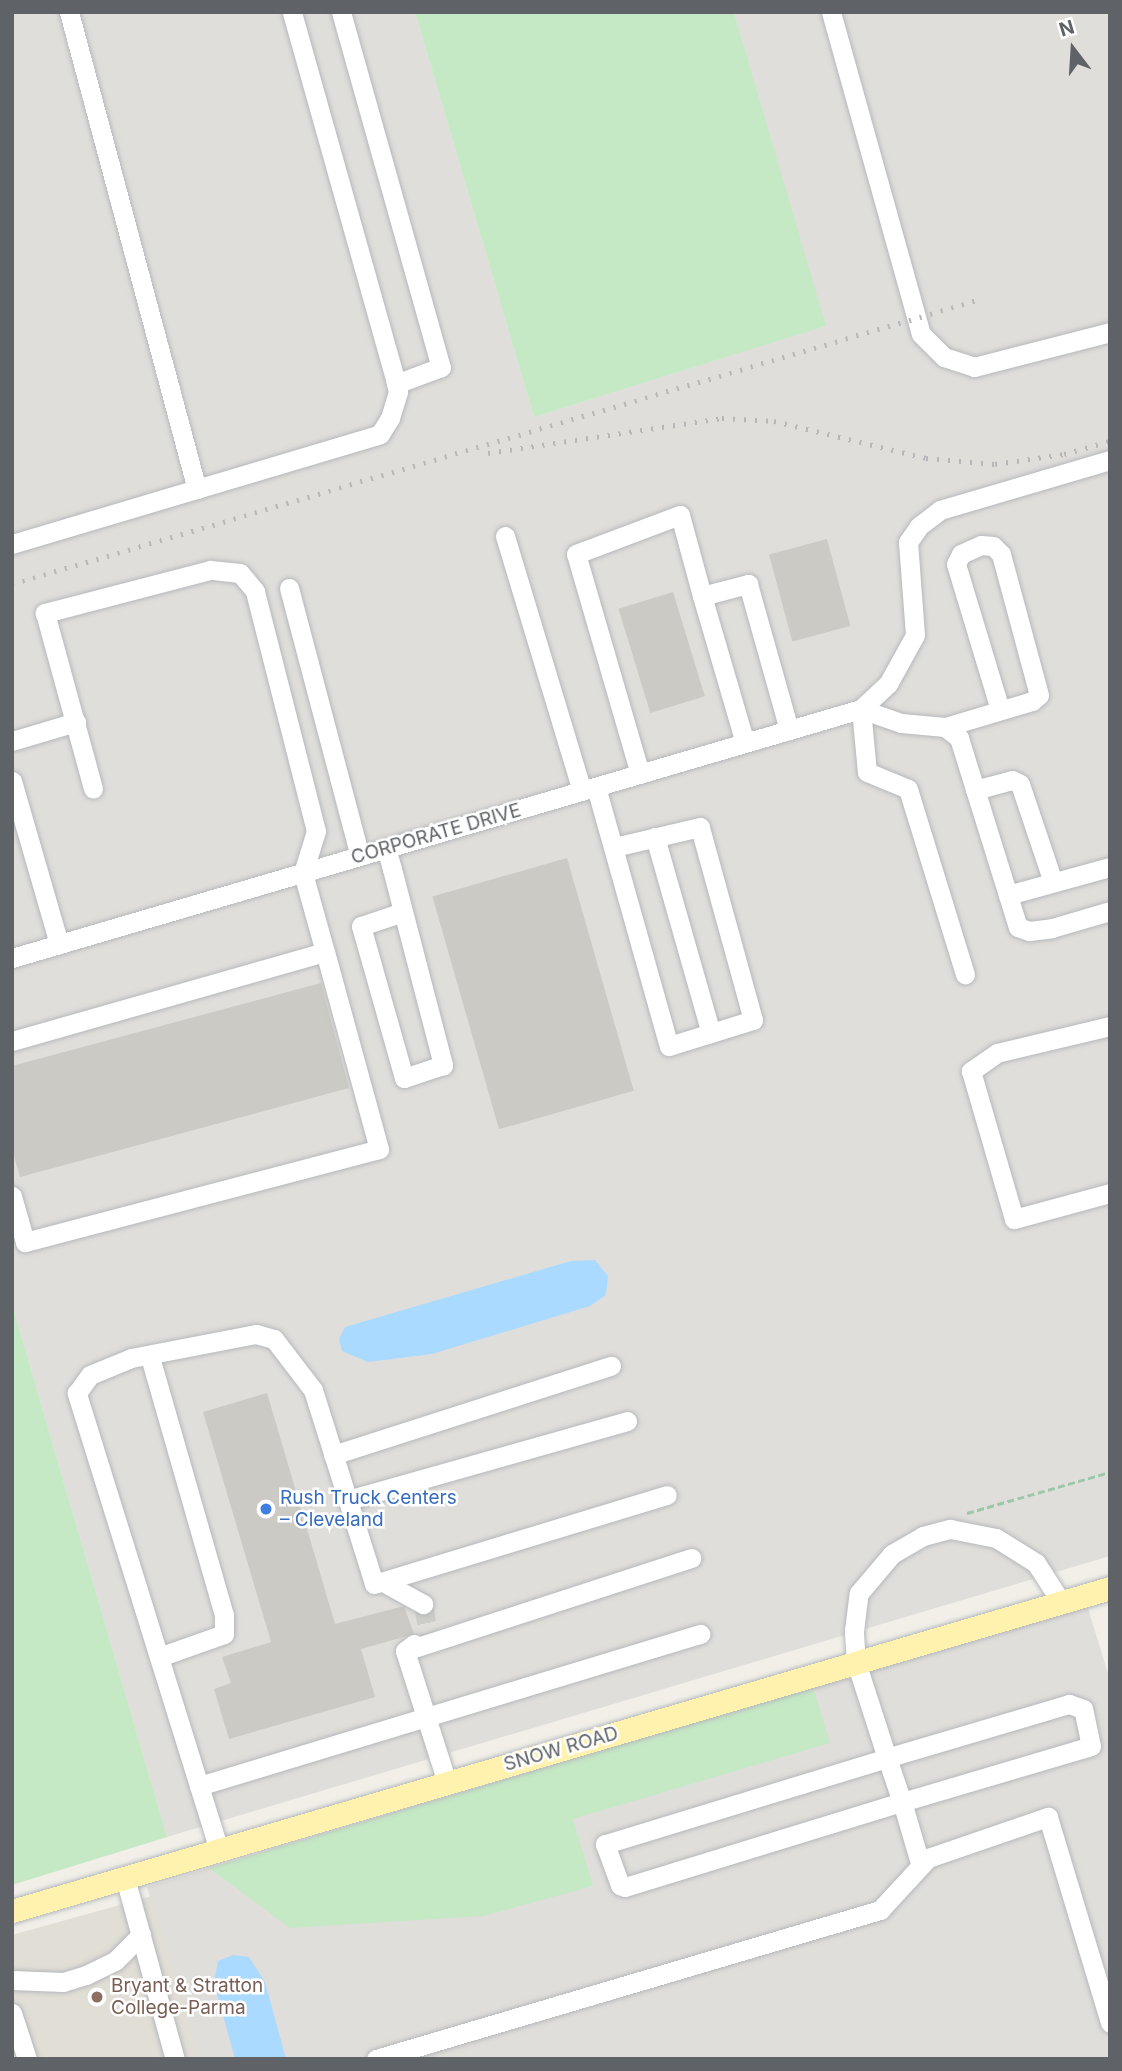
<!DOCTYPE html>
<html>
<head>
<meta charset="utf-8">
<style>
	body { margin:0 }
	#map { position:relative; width:1122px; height:2071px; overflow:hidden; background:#f1efe8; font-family:Inter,sans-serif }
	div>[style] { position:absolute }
	.industrial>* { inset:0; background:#e0deda }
	.education>* { inset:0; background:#e1ded6 }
	.green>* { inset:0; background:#c5e8c5 }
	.water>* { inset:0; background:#aadaff }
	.building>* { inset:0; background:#cccac5; transform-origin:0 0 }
	.minor-tunnel>* { height:19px; margin-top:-9.5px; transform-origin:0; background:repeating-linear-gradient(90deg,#ccccc8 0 19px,transparent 0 29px) }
	.path>* { height:2.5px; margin-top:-1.25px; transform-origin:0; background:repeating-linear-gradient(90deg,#9cc7a9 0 7px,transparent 0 10.5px) }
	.roads { filter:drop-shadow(0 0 2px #b5b8bc) drop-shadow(0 0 2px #b5b8bc) }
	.minor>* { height:19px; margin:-9.5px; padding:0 9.5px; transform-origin:9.5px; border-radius:9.5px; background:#fff }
	.major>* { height:23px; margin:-11.5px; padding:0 11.5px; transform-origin:11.5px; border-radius:11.5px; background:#fff2af }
	.rail>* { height:4.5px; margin-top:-2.25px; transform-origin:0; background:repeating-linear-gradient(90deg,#b6b7b8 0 2px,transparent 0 11px) }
	.dots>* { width:19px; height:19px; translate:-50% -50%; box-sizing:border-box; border:4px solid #fff; border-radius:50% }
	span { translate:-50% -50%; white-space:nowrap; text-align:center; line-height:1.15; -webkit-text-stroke:5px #fff; paint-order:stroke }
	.street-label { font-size:19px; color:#5f6368 }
	.shop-label { font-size:19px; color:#366cbe }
	.left { translate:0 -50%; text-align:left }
	.education-label { font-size:19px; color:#785e54 }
	.frame { position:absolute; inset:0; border:14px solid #5f6368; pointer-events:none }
	.north { position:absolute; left:1038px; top:14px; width:70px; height:70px; -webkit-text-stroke:5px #fff; paint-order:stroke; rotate:343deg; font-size:19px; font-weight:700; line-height:28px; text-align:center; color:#5f6368 }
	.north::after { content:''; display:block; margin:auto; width:24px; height:32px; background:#5f6368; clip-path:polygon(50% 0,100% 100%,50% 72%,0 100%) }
</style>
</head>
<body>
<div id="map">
	<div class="industrial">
		<div style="clip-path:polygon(12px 12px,415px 12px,534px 417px,825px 326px,734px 12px,1110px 12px,1110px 1556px,167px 1837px,12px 1304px)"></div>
		<div style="clip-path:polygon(1087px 1605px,1110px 1680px,1110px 2059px,198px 2059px,147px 1887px)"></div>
	</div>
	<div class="education">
		<div style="clip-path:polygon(152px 1896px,200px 2059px,12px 2059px,12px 1935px)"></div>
	</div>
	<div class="green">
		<div style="clip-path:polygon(415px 12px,734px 12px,826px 326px,534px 417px)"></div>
		<div style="clip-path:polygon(12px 1304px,167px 1837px,12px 1885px)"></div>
		<div style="clip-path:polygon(813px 1687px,830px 1743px,573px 1819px,593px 1886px,483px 1916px,290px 1928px,209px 1868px)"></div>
	</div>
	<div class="water">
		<div style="clip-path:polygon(595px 1260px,608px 1276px,606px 1295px,590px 1306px,432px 1354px,368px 1362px,342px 1351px,339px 1339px,345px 1327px,571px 1261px)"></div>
		<div style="clip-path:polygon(233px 1955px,249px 1957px,265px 1982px,286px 2059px,235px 2059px,214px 1983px,218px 1961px)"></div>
	</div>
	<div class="building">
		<div style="left:827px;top:539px;width:90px;height:60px;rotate:75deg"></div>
		<div style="left:673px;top:592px;width:109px;height:57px;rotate:73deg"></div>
		<div style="left:567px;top:858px;width:242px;height:140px;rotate:74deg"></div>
		<div style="clip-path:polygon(321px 983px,349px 1088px,20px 1177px,12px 1149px,12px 1066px)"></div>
		<div style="clip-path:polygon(267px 1393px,335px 1624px,404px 1606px,414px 1634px,361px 1649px,375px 1697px,229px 1739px,214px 1689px,231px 1683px,222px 1657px,271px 1642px,203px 1412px)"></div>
	</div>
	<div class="minor-tunnel">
		<div style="left:423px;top:1604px;width:30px;rotate:78deg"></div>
	</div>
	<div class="path">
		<div style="left:967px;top:1513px;width:149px;rotate:-16deg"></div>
	</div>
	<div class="roads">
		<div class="minor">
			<div style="left:69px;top:12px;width:494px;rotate:75deg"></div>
			<div style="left:341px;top:12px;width:369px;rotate:74.3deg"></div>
			<div style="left:441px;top:367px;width:48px;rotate:159.3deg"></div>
			<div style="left:831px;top:12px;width:334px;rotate:74.4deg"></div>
			<div style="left:921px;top:334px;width:33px;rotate:45deg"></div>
			<div style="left:944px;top:357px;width:32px;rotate:18deg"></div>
			<div style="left:974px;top:367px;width:140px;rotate:-14.4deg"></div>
			<div style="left:505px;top:536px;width:266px;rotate:73.2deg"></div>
			<div style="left:12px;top:544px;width:384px;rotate:-16.6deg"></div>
			<div style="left:380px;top:434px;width:19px;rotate:-58deg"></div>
			<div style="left:390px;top:418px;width:27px;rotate:-73deg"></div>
			<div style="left:398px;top:392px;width:13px;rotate:-103deg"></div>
			<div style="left:395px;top:379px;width:381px;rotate:-105.7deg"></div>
			<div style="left:289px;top:588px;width:277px;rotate:75.2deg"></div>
			<div style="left:861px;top:709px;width:42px;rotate:19.3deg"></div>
			<div style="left:901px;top:723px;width:44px;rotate:5.2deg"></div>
			<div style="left:945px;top:727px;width:18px;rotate:38deg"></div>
			<div style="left:959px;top:738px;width:198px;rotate:72.7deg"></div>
			<div style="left:1018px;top:927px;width:12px;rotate:20deg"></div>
			<div style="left:1029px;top:931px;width:23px;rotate:-7deg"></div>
			<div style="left:1052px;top:928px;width:60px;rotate:-16.3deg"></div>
			<div style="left:861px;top:709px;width:63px;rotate:84.6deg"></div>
			<div style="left:867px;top:772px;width:44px;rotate:22.5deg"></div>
			<div style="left:908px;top:789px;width:194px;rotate:72.9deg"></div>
			<div style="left:945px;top:727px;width:91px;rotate:-16.6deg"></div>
			<div style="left:1032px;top:701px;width:9px;rotate:-41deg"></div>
			<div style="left:1039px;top:695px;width:146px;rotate:-105.1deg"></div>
			<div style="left:1001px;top:554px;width:11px;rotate:-135deg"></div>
			<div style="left:993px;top:546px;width:12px;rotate:-175deg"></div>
			<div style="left:981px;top:545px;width:22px;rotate:156deg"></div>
			<div style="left:961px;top:554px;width:11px;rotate:117deg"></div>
			<div style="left:956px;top:564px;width:152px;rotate:73.2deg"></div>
			<div style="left:12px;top:741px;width:67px;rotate:-16.5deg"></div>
			<div style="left:745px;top:743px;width:153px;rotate:-106.3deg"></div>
			<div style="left:702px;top:596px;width:48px;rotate:-14.6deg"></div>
			<div style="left:748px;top:584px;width:152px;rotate:74.3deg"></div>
			<div style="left:640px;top:774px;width:229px;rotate:-106.2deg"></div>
			<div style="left:576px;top:554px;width:111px;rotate:-20.6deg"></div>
			<div style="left:680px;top:515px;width:84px;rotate:74.8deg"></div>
			<div style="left:12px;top:781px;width:170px;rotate:73.9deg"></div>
			<div style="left:596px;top:787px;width:269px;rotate:74.3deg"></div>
			<div style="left:669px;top:1046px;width:88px;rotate:-17.2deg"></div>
			<div style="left:753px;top:1020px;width:200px;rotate:-105.4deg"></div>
			<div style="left:700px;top:827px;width:88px;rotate:166.9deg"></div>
			<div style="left:975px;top:790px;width:38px;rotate:-15deg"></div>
			<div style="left:1012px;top:780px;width:9px;rotate:27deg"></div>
			<div style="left:1020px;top:784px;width:103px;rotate:71.4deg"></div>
			<div style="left:655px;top:837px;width:204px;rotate:74.1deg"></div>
			<div style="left:386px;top:848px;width:22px;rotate:74deg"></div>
			<div style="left:392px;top:869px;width:203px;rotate:75.4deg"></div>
			<div style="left:443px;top:1065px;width:41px;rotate:161.6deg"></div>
			<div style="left:404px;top:1078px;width:158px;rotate:-105.8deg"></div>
			<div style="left:361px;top:926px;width:44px;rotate:-18.4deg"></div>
			<div style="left:1008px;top:895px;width:106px;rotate:-15.4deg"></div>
			<div style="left:12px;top:958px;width:885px;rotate:-16.35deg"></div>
			<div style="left:861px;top:709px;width:37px;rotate:-43deg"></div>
			<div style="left:888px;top:684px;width:56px;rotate:-61.1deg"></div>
			<div style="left:915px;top:635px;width:93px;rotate:-94.3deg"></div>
			<div style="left:908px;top:542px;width:19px;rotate:-55deg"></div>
			<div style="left:919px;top:526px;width:26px;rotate:-37deg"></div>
			<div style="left:940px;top:510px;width:177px;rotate:-16.4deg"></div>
			<div style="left:1110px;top:1026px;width:116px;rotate:166.6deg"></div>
			<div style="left:997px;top:1053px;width:32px;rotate:145deg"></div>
			<div style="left:971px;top:1071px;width:154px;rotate:73.8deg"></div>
			<div style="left:1014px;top:1219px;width:99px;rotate:-15.2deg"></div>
			<div style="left:12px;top:1041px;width:325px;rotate:-15.9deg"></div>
			<div style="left:325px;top:952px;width:82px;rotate:-105.6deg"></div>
			<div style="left:303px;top:873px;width:44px;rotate:-72.8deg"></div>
			<div style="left:316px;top:831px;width:248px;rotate:-104.3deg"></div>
			<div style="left:255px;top:591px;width:23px;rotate:-130deg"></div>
			<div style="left:240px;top:573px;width:30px;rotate:-174deg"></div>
			<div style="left:210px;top:570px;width:171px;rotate:165.4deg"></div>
			<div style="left:45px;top:613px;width:182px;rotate:74.7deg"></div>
			<div style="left:12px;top:1196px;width:48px;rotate:74.2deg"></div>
			<div style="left:25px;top:1242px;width:366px;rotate:-14.7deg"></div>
			<div style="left:379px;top:1149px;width:204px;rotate:-105.3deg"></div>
			<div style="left:150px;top:1357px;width:268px;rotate:74deg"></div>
			<div style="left:224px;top:1615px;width:19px;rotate:90deg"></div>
			<div style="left:224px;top:1634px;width:69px;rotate:160.5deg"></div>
			<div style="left:333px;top:1455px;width:292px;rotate:-17.8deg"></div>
			<div style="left:348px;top:1500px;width:290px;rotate:-15.8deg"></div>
			<div style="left:383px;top:1582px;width:46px;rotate:28.8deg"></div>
			<div style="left:414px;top:1644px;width:11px;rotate:142deg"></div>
			<div style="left:405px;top:1651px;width:139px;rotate:72.3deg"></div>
			<div style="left:405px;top:1651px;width:301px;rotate:-18deg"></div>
			<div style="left:199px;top:1786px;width:524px;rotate:-16.88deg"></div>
			<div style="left:219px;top:1850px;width:479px;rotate:-107.3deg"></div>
			<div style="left:77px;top:1393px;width:22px;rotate:-54deg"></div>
			<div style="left:90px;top:1375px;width:44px;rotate:-22.5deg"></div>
			<div style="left:131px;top:1358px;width:127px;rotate:-10.9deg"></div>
			<div style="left:256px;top:1334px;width:19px;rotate:16deg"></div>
			<div style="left:274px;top:1339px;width:64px;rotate:52.6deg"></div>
			<div style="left:313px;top:1390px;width:203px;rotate:72.5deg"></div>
			<div style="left:374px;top:1584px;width:306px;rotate:-16.9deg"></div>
			<div style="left:920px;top:1863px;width:64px;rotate:-106.4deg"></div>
			<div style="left:902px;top:1802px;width:197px;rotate:-16.5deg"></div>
			<div style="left:1091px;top:1746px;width:38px;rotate:-102deg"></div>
			<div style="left:1083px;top:1709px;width:15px;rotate:-160deg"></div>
			<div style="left:1069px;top:1704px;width:190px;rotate:163.5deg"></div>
			<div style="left:887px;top:1758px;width:295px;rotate:163deg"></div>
			<div style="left:605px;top:1844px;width:44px;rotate:69.9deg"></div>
			<div style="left:620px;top:1885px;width:5px;rotate:22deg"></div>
			<div style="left:625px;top:1887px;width:290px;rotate:-17.1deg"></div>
			<div style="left:902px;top:1802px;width:46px;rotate:-108.8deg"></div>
			<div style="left:887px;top:1758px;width:101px;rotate:-107.9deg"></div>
			<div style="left:856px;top:1662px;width:31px;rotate:-94deg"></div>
			<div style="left:854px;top:1631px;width:38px;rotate:-83deg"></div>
			<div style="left:859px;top:1593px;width:51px;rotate:-49.8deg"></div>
			<div style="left:892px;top:1554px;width:36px;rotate:-30deg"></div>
			<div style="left:923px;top:1536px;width:28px;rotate:-15deg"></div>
			<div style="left:950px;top:1529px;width:47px;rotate:11.1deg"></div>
			<div style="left:996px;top:1538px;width:47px;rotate:32deg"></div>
			<div style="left:1036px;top:1563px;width:46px;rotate:57.3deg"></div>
			<div style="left:125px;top:1878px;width:188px;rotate:74.6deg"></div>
			<div style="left:12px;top:1980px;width:51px;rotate:2.2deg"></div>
			<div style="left:63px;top:1982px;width:24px;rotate:-17deg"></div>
			<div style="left:86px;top:1975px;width:32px;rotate:-26deg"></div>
			<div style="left:115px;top:1961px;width:37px;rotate:-45deg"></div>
			<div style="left:12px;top:2013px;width:48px;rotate:71.9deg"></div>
			<div style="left:376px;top:2059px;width:526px;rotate:-16.47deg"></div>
			<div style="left:880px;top:1910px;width:71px;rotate:-47.3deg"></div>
			<div style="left:928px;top:1858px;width:127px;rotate:-18.9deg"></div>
			<div style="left:1048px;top:1817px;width:215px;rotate:73.2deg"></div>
		</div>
		<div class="major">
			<div style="left:12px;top:1911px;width:1145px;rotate:-16.39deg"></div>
		</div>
	</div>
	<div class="rail">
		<div style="left:488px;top:453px;width:237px;rotate:-8.5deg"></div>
		<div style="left:722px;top:418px;width:52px;rotate:3.3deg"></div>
		<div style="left:774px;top:421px;width:156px;rotate:13.7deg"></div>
		<div style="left:926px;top:458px;width:69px;rotate:5deg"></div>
		<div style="left:995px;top:464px;width:70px;rotate:-8.2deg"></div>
		<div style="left:1064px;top:454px;width:48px;rotate:-15.8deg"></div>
		<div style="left:12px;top:584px;width:1003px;rotate:-16.39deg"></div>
	</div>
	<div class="dots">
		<div style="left:266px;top:1509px;background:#3f7fe0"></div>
		<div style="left:97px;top:1997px;background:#8d6e63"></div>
	</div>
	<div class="street-label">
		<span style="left:436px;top:834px;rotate:-16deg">CORPORATE DRIVE</span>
		<span style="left:561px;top:1749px;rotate:-16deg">SNOW ROAD</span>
	</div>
	<div class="shop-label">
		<span class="left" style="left:280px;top:1509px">Rush Truck Centers<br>– Cleveland</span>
	</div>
	<div class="education-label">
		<span class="left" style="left:111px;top:1997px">Bryant &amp; Stratton<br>College-Parma</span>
	</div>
	<div class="frame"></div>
	<div class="north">N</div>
</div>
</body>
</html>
